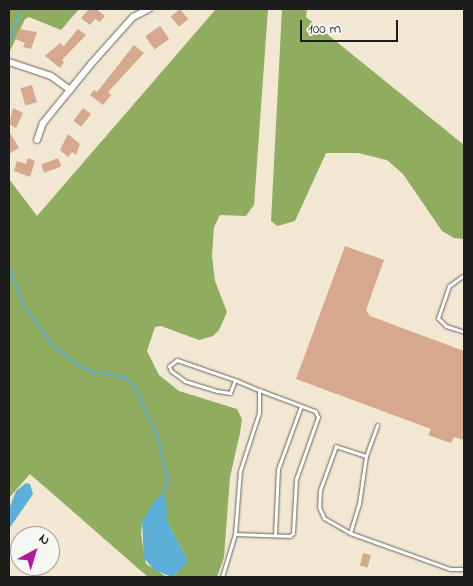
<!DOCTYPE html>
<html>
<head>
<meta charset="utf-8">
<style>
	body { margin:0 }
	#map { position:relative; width:473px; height:586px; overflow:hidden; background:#f2e7d2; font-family:"Indie Flower",sans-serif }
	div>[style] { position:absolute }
	.forest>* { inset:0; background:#8fac5f }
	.water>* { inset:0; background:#5cafd7 }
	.stream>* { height:2px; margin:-1px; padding:0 1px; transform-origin:1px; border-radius:1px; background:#5cafd7 }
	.building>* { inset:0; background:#d6a88e; transform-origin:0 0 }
	.roads { filter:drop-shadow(0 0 1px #67635c) drop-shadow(0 0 1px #67635c) }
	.service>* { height:3px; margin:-1.5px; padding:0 1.5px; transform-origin:1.5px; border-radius:1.5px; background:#fff }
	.minor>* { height:6px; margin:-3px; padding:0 3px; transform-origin:3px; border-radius:3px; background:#fff }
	span { translate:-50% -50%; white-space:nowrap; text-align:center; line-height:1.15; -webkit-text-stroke:4px #f6f6f2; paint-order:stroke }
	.frame { position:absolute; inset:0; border:10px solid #1c1c1c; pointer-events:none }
	.north { position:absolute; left:10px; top:526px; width:50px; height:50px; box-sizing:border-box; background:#f6f6f2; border:1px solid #9f9f9c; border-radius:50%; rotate:39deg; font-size:14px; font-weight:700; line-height:20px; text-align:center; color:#1c1c1c }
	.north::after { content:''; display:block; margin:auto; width:18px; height:22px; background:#b5179e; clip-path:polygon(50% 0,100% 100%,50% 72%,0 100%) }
	.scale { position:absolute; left:300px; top:20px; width:98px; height:22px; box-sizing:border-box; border:2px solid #1c1c1c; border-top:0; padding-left:6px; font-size:15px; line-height:18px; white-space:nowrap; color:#1c1c1c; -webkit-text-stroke:4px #f6f6f2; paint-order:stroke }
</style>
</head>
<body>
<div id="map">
	<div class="forest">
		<div style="clip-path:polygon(9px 9px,79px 9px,61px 30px,29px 17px,25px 19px,10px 51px)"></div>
		<div style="clip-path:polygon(evenodd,216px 9px,268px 9px,254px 205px,246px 216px,220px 215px,214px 227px,212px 256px,215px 281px,227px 312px,219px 330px,213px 336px,199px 340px,161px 326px,155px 327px,147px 351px,159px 375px,179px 391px,237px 409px,242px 419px,240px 433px,230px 477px,224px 557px,217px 577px,148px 577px,30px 474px,9px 498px,9px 179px,37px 216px,216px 9px,166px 500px,164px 508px,167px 521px,187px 559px,176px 574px,167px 577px,146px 564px,141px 534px,142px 523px,166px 500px)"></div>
		<div style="clip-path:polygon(282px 9px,307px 9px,306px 17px,464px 145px,464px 239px,454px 238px,442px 231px,403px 174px,387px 160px,358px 153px,326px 153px,295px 221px,277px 226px,271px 221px)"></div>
	</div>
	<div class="water">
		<div style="clip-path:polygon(26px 483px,30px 484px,33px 494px,9px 529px,9px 509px,16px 491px)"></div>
		<div style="clip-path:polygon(162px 495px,166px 498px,167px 521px,187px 559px,186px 564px,172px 577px,154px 570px,144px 558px,142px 522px,154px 501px)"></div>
	</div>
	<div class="stream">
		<div style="left:9px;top:42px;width:35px;rotate:-70deg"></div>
		<div style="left:9px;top:268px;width:41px;rotate:68.5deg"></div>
		<div style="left:24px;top:306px;width:47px;rotate:53.6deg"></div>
		<div style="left:52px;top:344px;width:33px;rotate:40deg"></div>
		<div style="left:77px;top:365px;width:17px;rotate:24deg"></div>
		<div style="left:93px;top:372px;width:30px;rotate:9deg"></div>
		<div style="left:123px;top:377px;width:14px;rotate:39deg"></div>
		<div style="left:134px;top:386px;width:54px;rotate:64.9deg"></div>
		<div style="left:157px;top:435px;width:46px;rotate:76.3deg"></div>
		<div style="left:168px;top:480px;width:18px;rotate:109deg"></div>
	</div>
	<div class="building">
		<div style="clip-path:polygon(89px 9px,96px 9px,105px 16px,100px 22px,95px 19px,90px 25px,81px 18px)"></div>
		<div style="left:180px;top:9px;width:13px;height:12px;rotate:51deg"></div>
		<div style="left:160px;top:26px;width:16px;height:18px;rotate:55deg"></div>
		<div style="clip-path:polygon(19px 29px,37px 32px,31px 49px,23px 47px,25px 43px,15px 39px)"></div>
		<div style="clip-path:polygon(78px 29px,86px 35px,62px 60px,64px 62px,60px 68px,45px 56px,60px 43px,64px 46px)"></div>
		<div style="clip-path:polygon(134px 45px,144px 53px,108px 92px,111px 95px,103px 105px,90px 95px,94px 90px,97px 92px)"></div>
		<div style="left:32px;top:85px;width:18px;height:12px;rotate:74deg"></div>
		<div style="clip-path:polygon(13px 108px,23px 113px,16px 128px,9px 124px)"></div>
		<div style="left:83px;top:108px;width:10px;height:16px;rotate:37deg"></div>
		<div style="clip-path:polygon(9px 131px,19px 148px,9px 154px)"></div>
		<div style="clip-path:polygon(68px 134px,80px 144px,76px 155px,72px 152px,68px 157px,60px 150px)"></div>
		<div style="clip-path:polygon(28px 158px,35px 161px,30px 177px,14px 171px,17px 161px,26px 164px)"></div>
		<div style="left:58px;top:158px;width:9px;height:18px;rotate:69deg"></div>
		<div style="clip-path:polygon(345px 246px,384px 260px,366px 310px,370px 316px,464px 351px,464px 440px,454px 437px,451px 443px,428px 435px,431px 429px,296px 379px)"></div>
		<div style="left:363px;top:553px;width:8px;height:13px;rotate:14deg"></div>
	</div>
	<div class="roads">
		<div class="service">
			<div style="left:464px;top:275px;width:19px;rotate:144deg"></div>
			<div style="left:449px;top:286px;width:34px;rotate:109deg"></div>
			<div style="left:438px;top:318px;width:11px;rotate:45deg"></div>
			<div style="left:446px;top:326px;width:19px;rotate:18deg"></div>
			<div style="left:235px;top:380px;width:14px;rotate:111deg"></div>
			<div style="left:230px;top:393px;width:13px;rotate:-171deg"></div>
			<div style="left:217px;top:391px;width:34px;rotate:-163deg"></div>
			<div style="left:185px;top:381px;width:17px;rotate:-144deg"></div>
			<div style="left:171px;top:371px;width:5px;rotate:-112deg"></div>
			<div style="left:169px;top:366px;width:10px;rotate:-37deg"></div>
			<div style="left:177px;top:360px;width:61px;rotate:19deg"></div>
			<div style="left:235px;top:380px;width:26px;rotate:23deg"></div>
			<div style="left:366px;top:456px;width:32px;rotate:-162deg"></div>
			<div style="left:336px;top:446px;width:47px;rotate:110deg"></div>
			<div style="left:320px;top:490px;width:17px;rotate:93deg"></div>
			<div style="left:319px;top:507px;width:12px;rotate:66deg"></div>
			<div style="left:324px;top:518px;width:30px;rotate:30deg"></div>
			<div style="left:350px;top:533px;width:106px;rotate:19.8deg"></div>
			<div style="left:450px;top:569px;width:14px"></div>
			<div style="left:350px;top:533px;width:30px;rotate:-73deg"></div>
			<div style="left:359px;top:504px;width:49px;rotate:-81.7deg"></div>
			<div style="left:366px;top:456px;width:33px;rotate:-70deg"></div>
			<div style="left:275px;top:535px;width:66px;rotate:-87.4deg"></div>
			<div style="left:278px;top:469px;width:67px;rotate:-69.9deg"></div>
			<div style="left:222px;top:577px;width:45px;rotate:-73.2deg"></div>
			<div style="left:235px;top:534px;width:63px;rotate:-85.5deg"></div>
			<div style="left:240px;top:471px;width:61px;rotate:-71.9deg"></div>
			<div style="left:259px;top:413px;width:23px;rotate:-90deg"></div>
			<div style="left:259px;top:390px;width:60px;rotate:20.6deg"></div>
			<div style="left:315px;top:411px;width:7px;rotate:63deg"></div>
			<div style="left:318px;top:417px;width:66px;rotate:109.5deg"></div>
			<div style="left:296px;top:479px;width:54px;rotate:93.2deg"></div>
			<div style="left:293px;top:533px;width:4px;rotate:135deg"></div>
			<div style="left:290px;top:536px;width:55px;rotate:-177.9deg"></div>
		</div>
		<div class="minor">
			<div style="left:9px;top:62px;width:44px;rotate:18.4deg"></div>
			<div style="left:51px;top:76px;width:24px;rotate:36deg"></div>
			<div style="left:37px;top:140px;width:18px;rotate:-71deg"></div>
			<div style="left:43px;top:123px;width:76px;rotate:-50.9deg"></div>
			<div style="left:91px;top:64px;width:63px;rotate:-48.2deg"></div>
			<div style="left:133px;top:17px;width:18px;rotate:-27deg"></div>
		</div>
	</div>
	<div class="frame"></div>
	<div class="north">N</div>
	<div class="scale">100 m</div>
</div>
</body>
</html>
